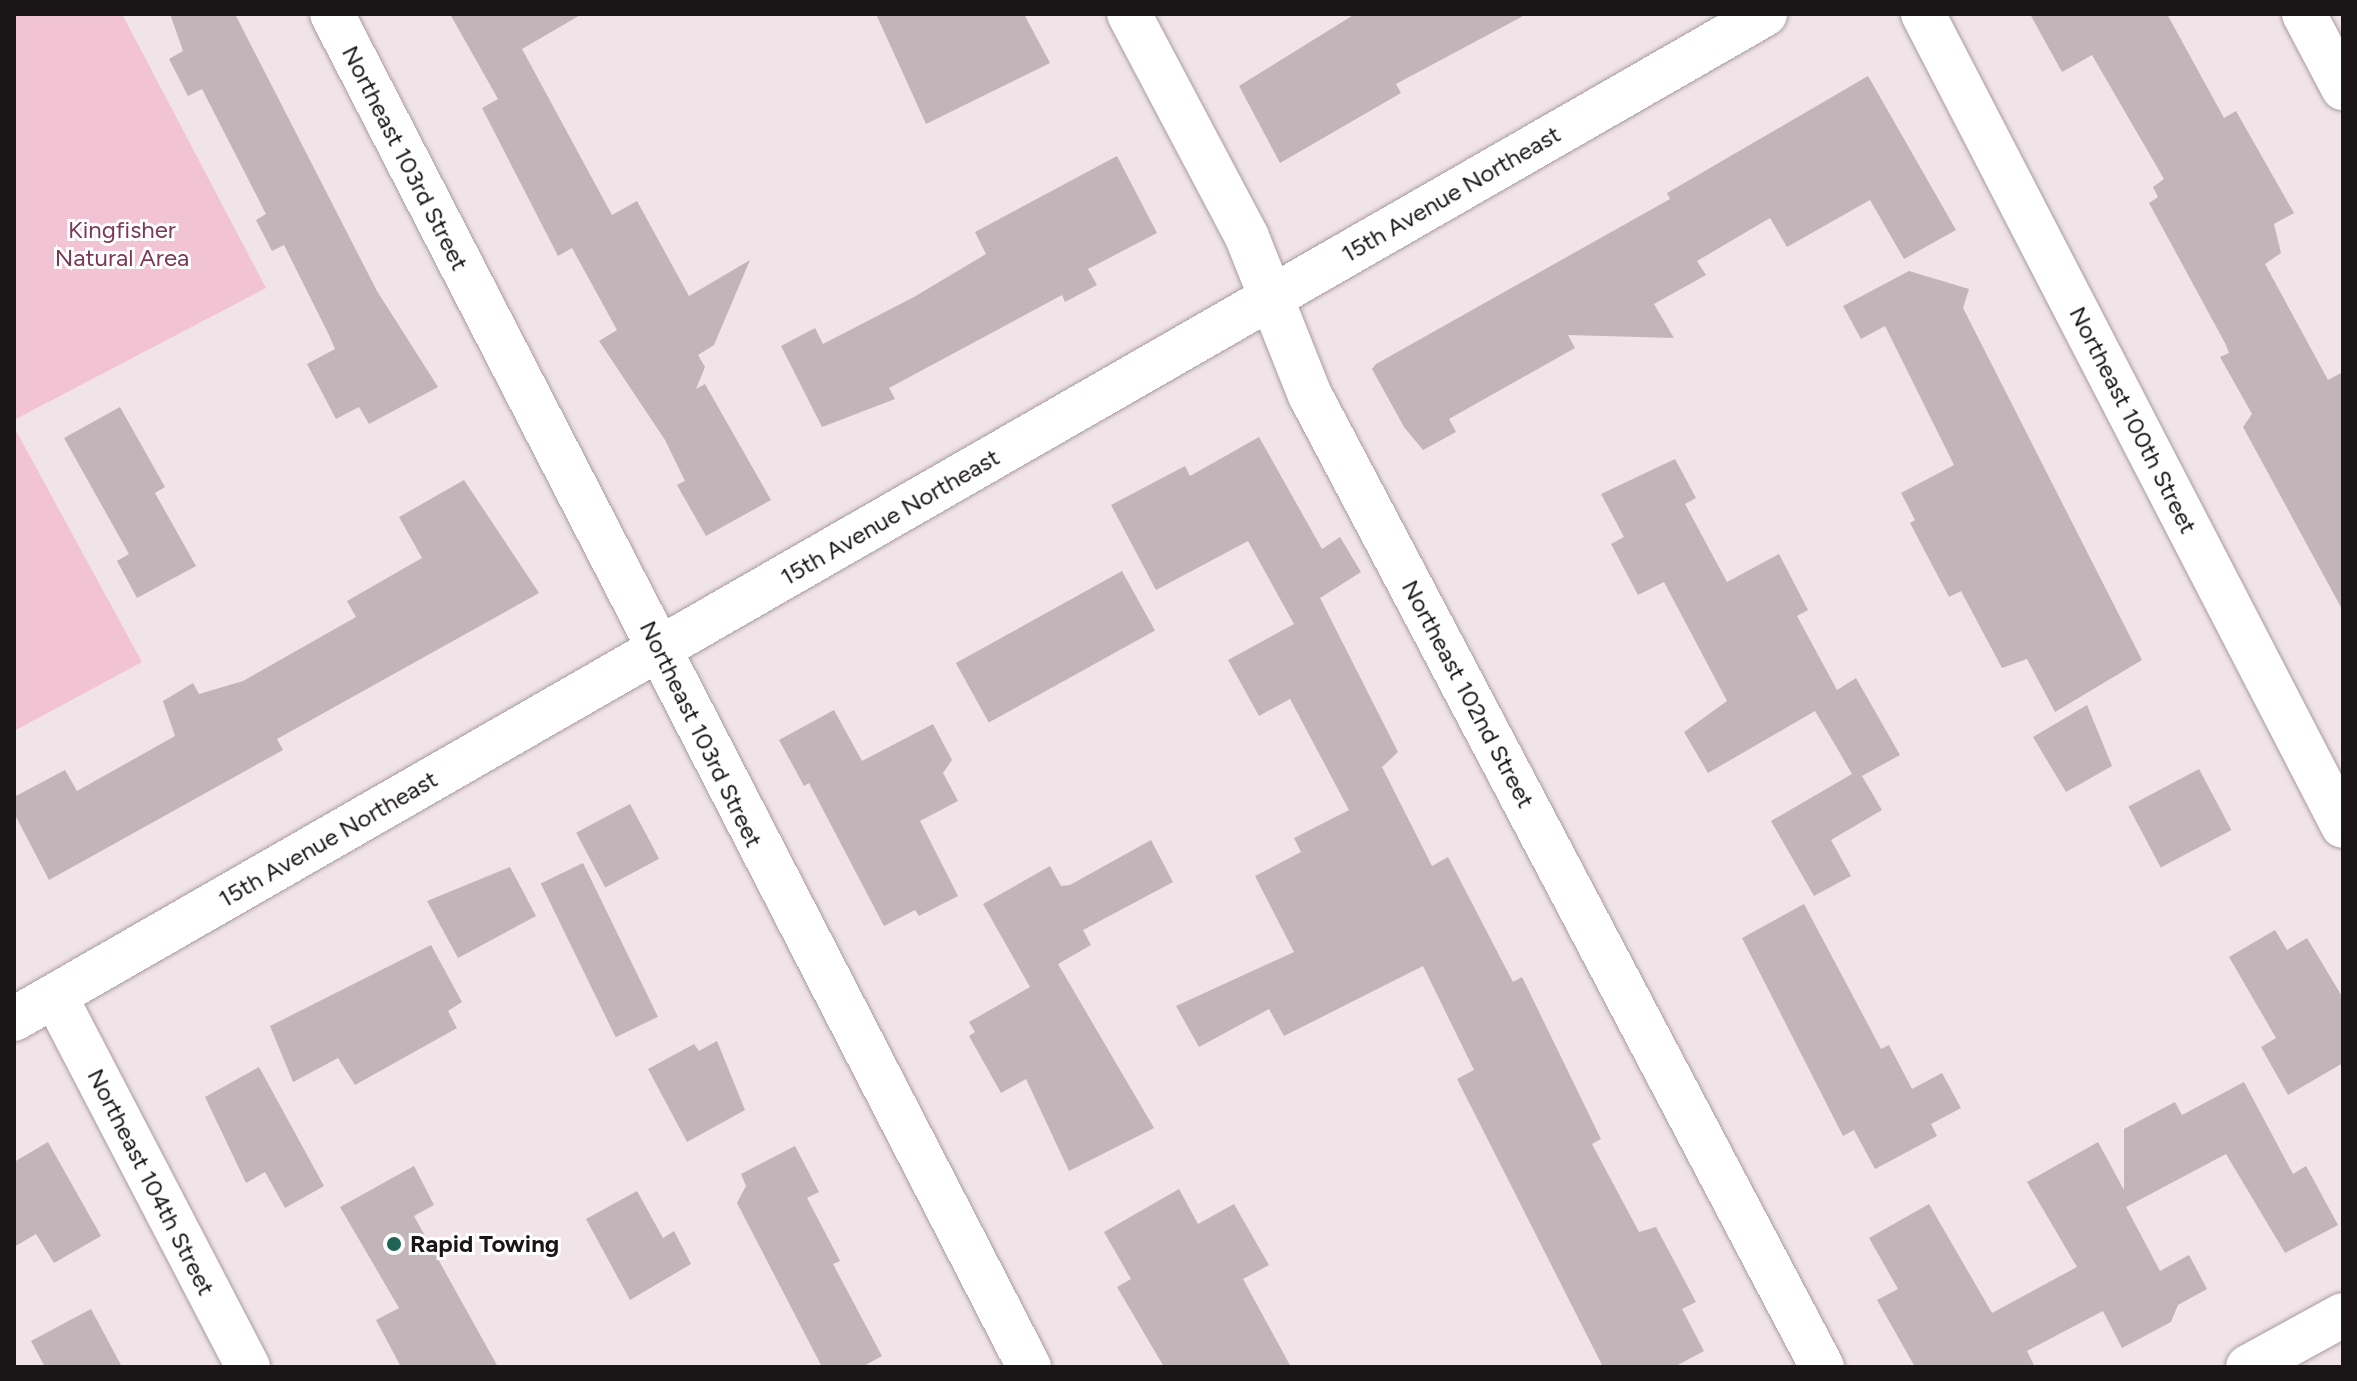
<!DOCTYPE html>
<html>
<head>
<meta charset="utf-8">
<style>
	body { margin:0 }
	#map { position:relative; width:2357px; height:1381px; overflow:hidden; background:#f1e4e8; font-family:Figtree,sans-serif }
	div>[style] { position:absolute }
	.green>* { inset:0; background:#f2c3d3 }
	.building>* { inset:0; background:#c1b5b9; transform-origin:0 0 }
	.roads { filter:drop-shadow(0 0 2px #a89ca0) drop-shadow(0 0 2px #a89ca0) }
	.minor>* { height:44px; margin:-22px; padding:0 22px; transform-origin:22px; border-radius:22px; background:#fff }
	.dots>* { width:22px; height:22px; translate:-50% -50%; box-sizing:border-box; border:4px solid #fff; border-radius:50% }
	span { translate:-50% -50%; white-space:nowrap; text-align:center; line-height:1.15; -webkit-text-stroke:6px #fff; paint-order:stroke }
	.street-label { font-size:24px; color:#1a1517 }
	.park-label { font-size:24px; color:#7d3854 }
	.poi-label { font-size:24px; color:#1a1517; font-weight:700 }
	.left { translate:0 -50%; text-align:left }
	.frame { position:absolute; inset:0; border:16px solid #1a1517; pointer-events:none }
</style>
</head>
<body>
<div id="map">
	<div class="green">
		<div style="clip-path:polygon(14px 14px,122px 14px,266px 288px,14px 420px)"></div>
		<div style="clip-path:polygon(14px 427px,142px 662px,14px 731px)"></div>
	</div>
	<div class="building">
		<div style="clip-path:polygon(170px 14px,235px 14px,377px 291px,438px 387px,369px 424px,359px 407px,336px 419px,307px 364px,335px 349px,329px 335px,284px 245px,272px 251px,256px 220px,266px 214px,202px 89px,188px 96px,169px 59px,183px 51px)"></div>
		<div style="clip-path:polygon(450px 14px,582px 14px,522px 49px,612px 215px,637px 201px,689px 296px,750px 260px,714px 345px,698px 355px,705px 367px,696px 389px,705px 384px,771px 500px,706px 536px,677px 485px,685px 481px,665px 440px,599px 341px,617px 330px,572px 248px,558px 256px,482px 108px,498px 99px)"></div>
		<div style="clip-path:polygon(876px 14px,1024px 14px,1050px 63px,926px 124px)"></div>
		<div style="clip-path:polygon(1355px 14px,1527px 14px,1396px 84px,1401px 93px,1280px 163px,1239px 86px)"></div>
		<div style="clip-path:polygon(2030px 14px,2167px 14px,2224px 118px,2236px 111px,2294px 213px,2274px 224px,2281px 253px,2265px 264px,2328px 380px,2343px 372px,2343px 611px,2243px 427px,2252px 414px,2220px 357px,2229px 353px,2225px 343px,2149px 203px,2158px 197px,2153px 187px,2164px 179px,2092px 55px,2062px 72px)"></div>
		<div style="clip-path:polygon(1868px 76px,1956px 230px,1904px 259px,1870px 200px,1787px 247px,1770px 218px,1697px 261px,1706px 275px,1654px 304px,1674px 338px,1568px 335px,1575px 348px,1449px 419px,1456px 432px,1423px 450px,1404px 427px,1372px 369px,1376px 364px,1670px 199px,1667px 193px)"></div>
		<div style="clip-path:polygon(1117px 156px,1157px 233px,1088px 269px,1097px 285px,1065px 302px,1062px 295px,889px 388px,895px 399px,822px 427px,781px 346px,815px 328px,823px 344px,914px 297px,986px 254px,975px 232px)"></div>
		<div style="clip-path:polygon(1909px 271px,1969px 289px,1963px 308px,2142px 660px,2055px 712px,2027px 659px,2002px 668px,1961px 591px,1949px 597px,1910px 523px,1915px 520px,1901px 493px,1954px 465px,1885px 326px,1861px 339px,1843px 306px)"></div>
		<div style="clip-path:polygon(120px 407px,165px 487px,155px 493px,196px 566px,137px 598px,117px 561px,129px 554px,64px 438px)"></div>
		<div style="clip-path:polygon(1259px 437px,1322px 549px,1340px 537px,1361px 572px,1320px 598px,1398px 752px,1382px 767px,1432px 866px,1448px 857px,1513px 982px,1522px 977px,1601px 1139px,1592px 1144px,1639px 1232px,1656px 1227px,1696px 1302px,1682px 1309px,1704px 1351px,1674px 1367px,1603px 1367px,1457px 1079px,1474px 1070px,1423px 966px,1284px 1036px,1269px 1009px,1199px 1047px,1176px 1006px,1294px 952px,1255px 876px,1301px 852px,1294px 838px,1349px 810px,1290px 699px,1259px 716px,1228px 660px,1294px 624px,1248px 541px,1156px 590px,1111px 505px,1185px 466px,1190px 476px)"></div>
		<div style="clip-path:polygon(1675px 459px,1696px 498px,1685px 504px,1727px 582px,1779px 554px,1808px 610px,1797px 616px,1837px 690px,1856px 678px,1900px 755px,1862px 776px,1882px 810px,1831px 840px,1851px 876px,1814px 896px,1771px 821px,1852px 774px,1834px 743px,1815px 711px,1708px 773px,1684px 732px,1727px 701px,1664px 582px,1638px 595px,1611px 544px,1624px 537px,1601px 494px)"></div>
		<div style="clip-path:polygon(464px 480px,539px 593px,277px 739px,283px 750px,49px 880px,14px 813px,14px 797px,65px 770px,77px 791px,175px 736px,163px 701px,193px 683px,199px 694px,243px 681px,356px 617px,347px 601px,422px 558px,399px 517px)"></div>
		<div style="left:1122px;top:571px;width:68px;height:190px;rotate:61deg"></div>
		<div style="clip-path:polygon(2087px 705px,2112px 766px,2066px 792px,2033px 737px)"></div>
		<div style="clip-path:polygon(834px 710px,862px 761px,933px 724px,952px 760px,943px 773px,958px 801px,920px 821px,958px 896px,919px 916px,915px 910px,884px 926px,809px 783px,804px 786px,779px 740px)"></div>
		<div style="left:2199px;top:769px;width:69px;height:80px;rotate:62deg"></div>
		<div style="left:630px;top:804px;width:62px;height:61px;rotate:62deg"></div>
		<div style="clip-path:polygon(1151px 840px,1173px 882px,1083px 930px,1091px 945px,1058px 964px,1154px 1128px,1069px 1171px,1026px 1079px,1001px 1093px,969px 1036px,975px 1032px,969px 1022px,1030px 987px,983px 904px,1050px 866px,1061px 886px,1070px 885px)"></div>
		<div style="left:583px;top:863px;width:171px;height:47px;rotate:64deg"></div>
		<div style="clip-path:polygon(510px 867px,536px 916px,458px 958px,427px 901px)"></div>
		<div style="clip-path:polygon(1804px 904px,1881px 1049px,1889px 1045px,1912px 1089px,1942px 1073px,1961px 1108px,1931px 1124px,1937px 1136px,1875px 1169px,1854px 1130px,1843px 1136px,1742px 938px)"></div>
		<div style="clip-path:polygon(2275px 930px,2287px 950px,2307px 938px,2343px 998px,2343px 1063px,2288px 1095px,2261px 1047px,2276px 1038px,2229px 957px)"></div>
		<div style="clip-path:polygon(431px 945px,462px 1002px,448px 1011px,457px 1028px,355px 1085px,338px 1058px,293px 1082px,270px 1026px)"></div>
		<div style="clip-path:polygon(717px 1041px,745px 1110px,687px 1142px,648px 1069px,694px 1044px,699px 1051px)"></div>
		<div style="clip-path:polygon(259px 1067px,324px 1186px,285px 1208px,265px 1172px,246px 1183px,205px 1097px)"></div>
		<div style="clip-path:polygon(2244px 1082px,2293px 1174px,2306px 1166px,2338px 1225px,2285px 1253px,2226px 1154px,2126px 1207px,2160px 1271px,2189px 1255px,2207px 1289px,2178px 1305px,2171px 1322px,2122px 1348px,2103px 1311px,2027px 1351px,2035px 1367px,1915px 1367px,1877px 1300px,1898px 1289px,1869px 1238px,1929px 1204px,1992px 1313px,2077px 1267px,2027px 1182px,2098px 1142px,2124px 1190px,2124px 1129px,2175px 1102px,2182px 1115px)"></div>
		<div style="clip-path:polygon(48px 1142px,101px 1236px,54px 1263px,36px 1234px,14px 1247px,14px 1162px)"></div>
		<div style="clip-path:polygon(795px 1146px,819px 1192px,807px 1198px,840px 1261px,833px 1264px,882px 1356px,862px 1367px,822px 1367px,737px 1203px,746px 1186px,741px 1174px)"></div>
		<div style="clip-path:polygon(414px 1166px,434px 1205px,414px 1216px,498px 1367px,401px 1367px,376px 1320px,399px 1308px,340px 1207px)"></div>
		<div style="clip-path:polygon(1179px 1189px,1198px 1224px,1234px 1204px,1269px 1265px,1243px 1279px,1291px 1367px,1164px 1367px,1117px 1287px,1131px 1279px,1104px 1232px)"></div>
		<div style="clip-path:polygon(637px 1191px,663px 1238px,674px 1231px,691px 1264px,630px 1300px,586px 1219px)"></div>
		<div style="clip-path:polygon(91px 1309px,122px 1367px,45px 1367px,31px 1341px)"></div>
	</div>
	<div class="roads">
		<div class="minor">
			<div style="left:332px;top:14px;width:1522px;rotate:62.74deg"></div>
			<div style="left:1129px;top:14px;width:252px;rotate:62.1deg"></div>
			<div style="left:1247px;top:237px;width:170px;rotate:68.3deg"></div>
			<div style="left:1310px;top:395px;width:1099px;rotate:62.22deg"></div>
			<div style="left:1923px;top:14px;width:914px;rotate:62.65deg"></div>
			<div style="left:2304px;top:14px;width:84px;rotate:62.2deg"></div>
			<div style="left:55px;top:996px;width:418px;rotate:62.5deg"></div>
			<div style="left:14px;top:1019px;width:2019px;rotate:-29.85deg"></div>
			<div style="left:2248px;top:1367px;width:108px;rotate:-28.7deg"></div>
		</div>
	</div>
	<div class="dots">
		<div style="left:394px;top:1244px;background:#1f6456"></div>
	</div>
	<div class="street-label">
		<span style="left:405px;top:158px;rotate:63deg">Northeast 103rd Street</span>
		<span style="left:1451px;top:194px;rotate:-30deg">15th Avenue Northeast</span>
		<span style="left:2133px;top:420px;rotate:63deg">Northeast 100th Street</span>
		<span style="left:890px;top:517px;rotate:-30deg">15th Avenue Northeast</span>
		<span style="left:1468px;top:694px;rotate:62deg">Northeast 102nd Street</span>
		<span style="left:701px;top:734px;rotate:64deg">Northeast 103rd Street</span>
		<span style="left:328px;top:839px;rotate:-30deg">15th Avenue Northeast</span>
		<span style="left:151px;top:1182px;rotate:63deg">Northeast 104th Street</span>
	</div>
	<div class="park-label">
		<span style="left:122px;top:244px">Kingfisher<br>Natural Area</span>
	</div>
	<div class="poi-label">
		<span class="left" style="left:410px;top:1244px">Rapid Towing</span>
	</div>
	<div class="frame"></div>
</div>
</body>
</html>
